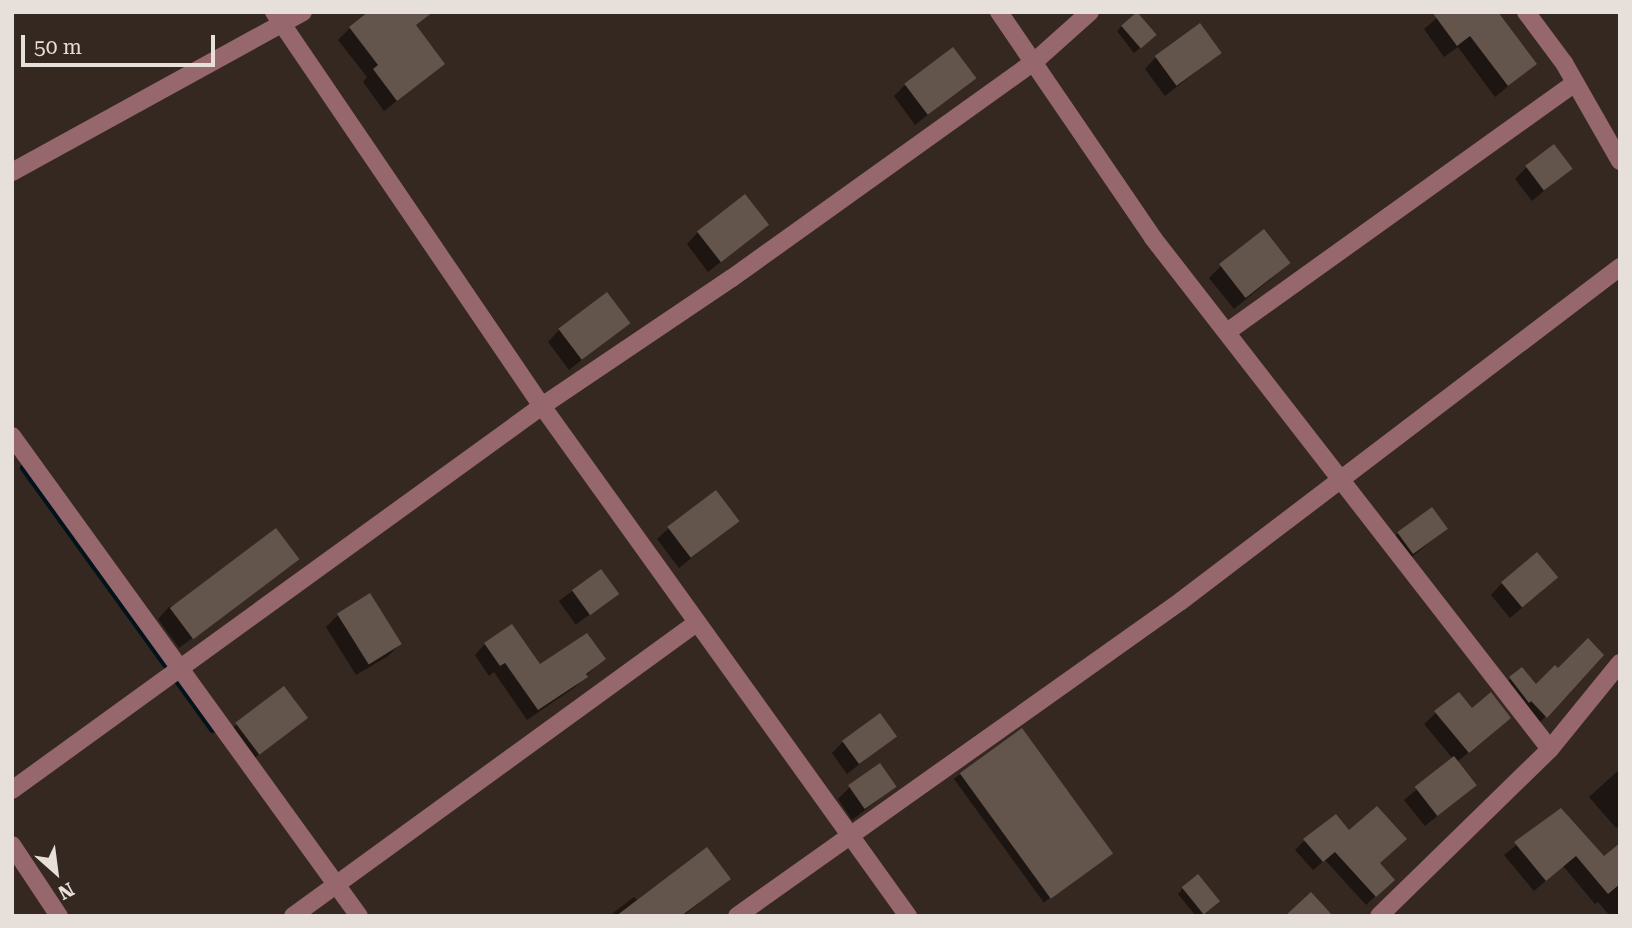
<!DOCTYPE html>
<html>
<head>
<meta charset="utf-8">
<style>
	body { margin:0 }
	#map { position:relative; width:1632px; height:928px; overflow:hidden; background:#352821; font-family:"Roboto Serif",serif }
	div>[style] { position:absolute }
	.shadow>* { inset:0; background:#0007; transform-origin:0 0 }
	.stream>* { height:8px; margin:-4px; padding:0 4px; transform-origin:4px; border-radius:4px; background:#01121a }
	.building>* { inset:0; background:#63544c; transform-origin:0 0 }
	.minor>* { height:18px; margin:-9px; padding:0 9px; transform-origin:9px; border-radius:9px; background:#96676d }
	span { translate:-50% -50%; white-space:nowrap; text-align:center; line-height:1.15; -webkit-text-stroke:7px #352821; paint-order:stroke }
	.frame { position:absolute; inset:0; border:14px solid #e7dfda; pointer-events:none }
	.north { position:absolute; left:21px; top:837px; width:70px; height:70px; -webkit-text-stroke:5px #352821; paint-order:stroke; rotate:152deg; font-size:19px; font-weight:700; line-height:28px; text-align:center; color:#e7dfda }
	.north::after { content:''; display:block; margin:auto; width:24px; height:32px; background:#e7dfda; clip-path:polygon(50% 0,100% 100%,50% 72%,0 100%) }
	.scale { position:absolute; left:21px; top:35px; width:194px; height:32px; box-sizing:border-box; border:4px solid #e7dfda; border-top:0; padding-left:9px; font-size:21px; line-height:24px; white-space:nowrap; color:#e7dfda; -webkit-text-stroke:5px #352821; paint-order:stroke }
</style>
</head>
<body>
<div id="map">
	<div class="shadow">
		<div style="clip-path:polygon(1444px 12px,1499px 12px,1498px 15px,1535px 64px,1495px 97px,1458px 47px,1444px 57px,1424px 29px)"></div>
		<div style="clip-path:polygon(414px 26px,443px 64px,384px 111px,363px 82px,367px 77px,338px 40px,350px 28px)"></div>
		<div style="clip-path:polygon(1122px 26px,1149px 41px,1134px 53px,1117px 31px)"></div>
		<div style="clip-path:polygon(1220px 53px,1165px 96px,1145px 69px,1156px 57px)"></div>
		<div style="clip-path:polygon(974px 78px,915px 125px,894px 96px,905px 85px)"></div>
		<div style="clip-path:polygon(1527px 167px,1570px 169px,1532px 201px,1515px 179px)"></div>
		<div style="clip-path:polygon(767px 225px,708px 272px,687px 244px,698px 232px)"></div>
		<div style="clip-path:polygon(1221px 266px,1277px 274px,1234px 309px,1209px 278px)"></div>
		<div style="clip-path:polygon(628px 323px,569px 370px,548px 342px,559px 330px)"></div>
		<div style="clip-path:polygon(737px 521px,679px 568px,657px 539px,669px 528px)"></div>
		<div style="clip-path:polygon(1446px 529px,1402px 565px,1387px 545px,1398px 533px)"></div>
		<div style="clip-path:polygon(297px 559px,179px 648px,158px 619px,169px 607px)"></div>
		<div style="left:600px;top:571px;width:29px;height:51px;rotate:54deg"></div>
		<div style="clip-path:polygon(1502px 583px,1544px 589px,1510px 618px,1491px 595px)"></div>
		<div style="clip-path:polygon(370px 595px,400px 644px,388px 656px,356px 675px,326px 627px,338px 615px)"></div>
		<div style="clip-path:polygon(485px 644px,539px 666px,604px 658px,575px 687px,527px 720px,494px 672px,489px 676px,475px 655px)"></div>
		<div style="clip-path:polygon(1522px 669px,1546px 716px,1535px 727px,1499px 689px)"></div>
		<div style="clip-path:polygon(1471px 710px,1497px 729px,1457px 762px,1475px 785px,1425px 826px,1404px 800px,1453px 759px,1424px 724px,1436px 713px)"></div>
		<div style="clip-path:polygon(306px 717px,247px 764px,225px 736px,237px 724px)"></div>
		<div style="left:1021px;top:730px;width:153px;height:83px;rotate:54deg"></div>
		<div style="clip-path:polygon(895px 736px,847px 774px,832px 753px,843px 742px)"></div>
		<div style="clip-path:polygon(1620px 769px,1620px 825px,1616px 828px,1589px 797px)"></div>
		<div style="clip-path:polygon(850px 787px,895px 787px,852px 820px,838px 799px)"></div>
		<div style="clip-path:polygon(1560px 810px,1603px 859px,1620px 845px,1620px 916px,1610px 916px,1598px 902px,1595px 904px,1563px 866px,1534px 891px,1504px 855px)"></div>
		<div style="clip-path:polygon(1305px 840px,1378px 864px,1393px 880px,1366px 905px,1325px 860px,1313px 870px,1295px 850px)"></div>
		<div style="clip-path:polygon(728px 879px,683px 916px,609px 916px,634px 897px,638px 901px)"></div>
		<div style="clip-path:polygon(1183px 888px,1212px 906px,1201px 916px,1196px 916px,1178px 894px)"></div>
	</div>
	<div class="stream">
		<div style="left:24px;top:468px;width:322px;rotate:54.1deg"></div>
	</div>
	<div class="building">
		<div style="clip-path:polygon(368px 12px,433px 12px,416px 25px,445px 64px,397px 101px,373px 69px,378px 65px,349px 27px)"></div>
		<div style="left:1137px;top:12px;width:30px;height:21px;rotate:49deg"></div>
		<div style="clip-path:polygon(1432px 12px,1498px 12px,1537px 64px,1508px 86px,1470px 36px,1457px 46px)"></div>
		<div style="left:1200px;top:23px;width:37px;height:56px;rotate:54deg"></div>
		<div style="left:953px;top:47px;width:39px;height:61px;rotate:53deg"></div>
		<div style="left:1554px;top:144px;width:31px;height:36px;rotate:53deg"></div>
		<div style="left:745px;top:194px;width:39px;height:61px;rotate:52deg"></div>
		<div style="left:1264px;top:229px;width:43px;height:57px;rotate:52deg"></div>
		<div style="left:607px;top:292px;width:39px;height:61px;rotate:53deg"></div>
		<div style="left:716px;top:490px;width:39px;height:61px;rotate:53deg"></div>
		<div style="left:1432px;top:507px;width:27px;height:43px;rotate:54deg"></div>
		<div style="left:276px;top:528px;width:39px;height:133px;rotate:53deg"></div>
		<div style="left:1537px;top:552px;width:33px;height:47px;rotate:50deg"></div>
		<div style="left:601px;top:569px;width:31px;height:36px;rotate:54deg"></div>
		<div style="left:370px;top:593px;width:60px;height:39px;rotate:58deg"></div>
		<div style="clip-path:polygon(512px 624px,540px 664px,587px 633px,606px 659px,586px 674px,588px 677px,538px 710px,505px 663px,500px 666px,484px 643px)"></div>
		<div style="clip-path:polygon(1588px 638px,1604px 655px,1547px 718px,1531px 701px,1529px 703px,1509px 677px,1522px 667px,1536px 684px,1555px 665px,1558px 668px)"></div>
		<div style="left:284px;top:686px;width:40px;height:61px;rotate:53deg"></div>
		<div style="clip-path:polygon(1459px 692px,1472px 708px,1491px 692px,1511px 718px,1469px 753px,1434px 711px)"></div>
		<div style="left:880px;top:713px;width:29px;height:47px;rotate:54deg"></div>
		<div style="left:1022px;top:728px;width:155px;height:77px;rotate:54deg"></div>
		<div style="left:1454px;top:756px;width:37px;height:50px;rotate:52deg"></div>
		<div style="left:880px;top:763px;width:29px;height:39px;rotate:55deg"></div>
		<div style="clip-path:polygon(1377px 806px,1407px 839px,1380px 863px,1395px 880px,1376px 897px,1335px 852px,1323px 862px,1303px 839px,1336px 814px,1349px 830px)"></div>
		<div style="clip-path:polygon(1561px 808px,1604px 856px,1620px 843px,1620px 884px,1608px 894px,1576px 856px,1546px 881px,1514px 842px)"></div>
		<div style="clip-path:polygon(707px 847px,731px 879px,681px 916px,616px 916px)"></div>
		<div style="left:1198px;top:874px;width:35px;height:21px;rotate:51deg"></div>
		<div style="clip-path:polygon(1311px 892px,1333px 916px,1285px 916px)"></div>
	</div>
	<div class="minor">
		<div style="left:274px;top:12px;width:477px;rotate:55.8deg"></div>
		<div style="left:542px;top:406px;width:628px;rotate:54.33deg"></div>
		<div style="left:999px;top:12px;width:273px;rotate:55.7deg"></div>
		<div style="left:1153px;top:238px;width:647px;rotate:52.16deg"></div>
		<div style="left:1526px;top:12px;width:64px;rotate:53.3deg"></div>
		<div style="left:1564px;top:63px;width:113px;rotate:60.3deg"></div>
		<div style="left:12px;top:172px;width:332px;rotate:-28.8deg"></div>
		<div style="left:1227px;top:332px;width:428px;rotate:-35.6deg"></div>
		<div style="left:12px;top:436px;width:592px;rotate:54.14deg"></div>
		<div style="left:12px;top:790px;width:654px;rotate:-35.92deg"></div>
		<div style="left:542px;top:406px;width:229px;rotate:-34deg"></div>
		<div style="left:732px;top:278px;width:371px;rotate:-35.6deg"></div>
		<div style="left:1034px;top:62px;width:75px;rotate:-41.8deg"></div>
		<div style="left:12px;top:845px;width:85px;rotate:56.5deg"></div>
		<div style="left:293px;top:916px;width:499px;rotate:-36deg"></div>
		<div style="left:737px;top:916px;width:544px;rotate:-35.35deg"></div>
		<div style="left:1181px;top:601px;width:552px;rotate:-37.26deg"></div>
		<div style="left:1379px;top:916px;width:239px;rotate:-44.3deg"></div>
		<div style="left:1550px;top:749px;width:111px;rotate:-50.9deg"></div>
	</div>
	<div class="frame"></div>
	<div class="north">N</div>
	<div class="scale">50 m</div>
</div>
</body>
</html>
